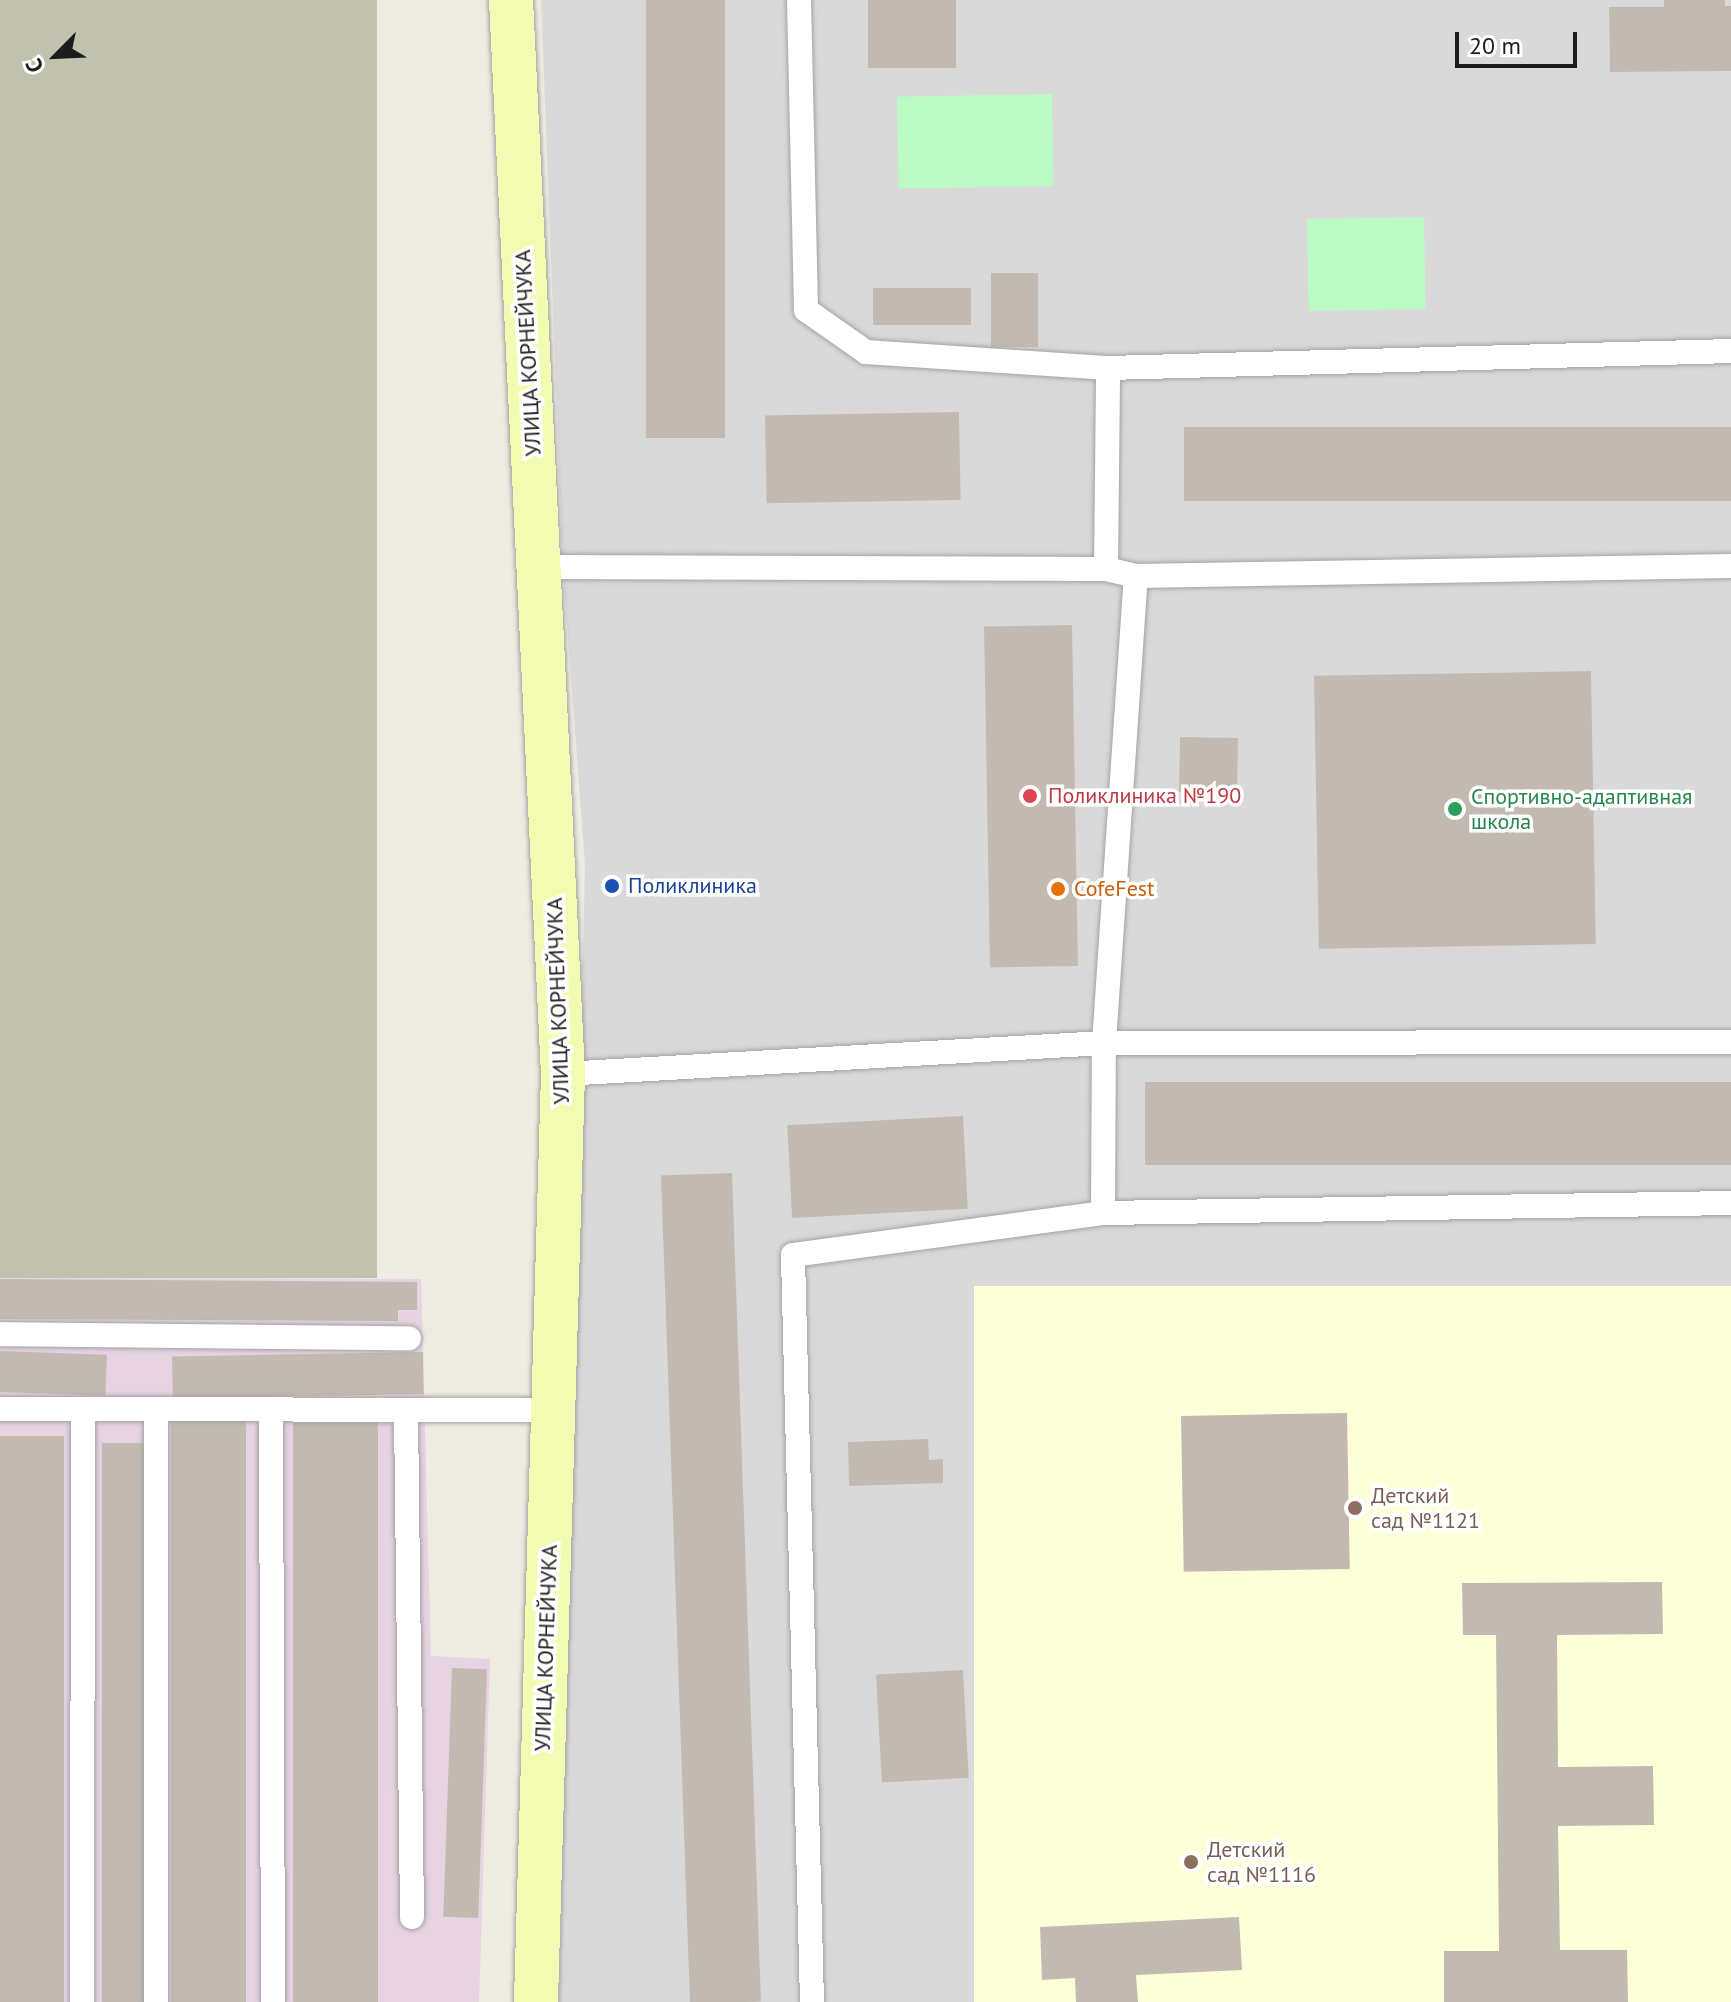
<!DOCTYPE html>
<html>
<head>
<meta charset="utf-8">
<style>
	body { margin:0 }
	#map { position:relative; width:1731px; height:2002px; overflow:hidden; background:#eeebe1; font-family:"PT Sans",sans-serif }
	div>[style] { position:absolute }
	.residential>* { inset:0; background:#dad9d9 }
	.industrial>* { inset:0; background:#e7d3e2 }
	.education>* { inset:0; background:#fdffd9; transform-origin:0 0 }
	.construction>* { inset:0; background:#c1c2ad; transform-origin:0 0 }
	.park>* { inset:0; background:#bcfac5; transform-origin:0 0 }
	.building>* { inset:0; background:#c2bab1; transform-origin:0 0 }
	.roads { filter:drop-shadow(0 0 2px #a3a3a3) drop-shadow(0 0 2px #a3a3a3) }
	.lane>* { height:24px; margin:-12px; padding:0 12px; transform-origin:12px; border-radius:12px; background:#fff }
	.secondary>* { height:44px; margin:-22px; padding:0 22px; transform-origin:22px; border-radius:22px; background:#f3fbb3 }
	.dots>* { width:22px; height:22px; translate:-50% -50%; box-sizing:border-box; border:4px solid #fff; border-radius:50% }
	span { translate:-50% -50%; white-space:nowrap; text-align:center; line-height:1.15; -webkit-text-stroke:7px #fff; paint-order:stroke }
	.street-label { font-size:22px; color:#1c1c1c }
	.health-label { font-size:22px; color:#be3a42 }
	.left { translate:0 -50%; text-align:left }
	.leisure-label { font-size:22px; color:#27864d }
	.transit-label { font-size:22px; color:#164399 }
	.food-label { font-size:22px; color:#c56008 }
	.education-label { font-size:22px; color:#785e54 }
	.north { position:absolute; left:16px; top:16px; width:80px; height:80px; -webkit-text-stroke:6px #fff; paint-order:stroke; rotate:246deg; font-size:22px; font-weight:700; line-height:32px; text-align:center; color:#1c1c1c }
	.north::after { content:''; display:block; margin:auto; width:28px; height:36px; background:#1c1c1c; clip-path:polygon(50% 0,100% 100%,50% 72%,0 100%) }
	.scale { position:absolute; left:1455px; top:32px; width:122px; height:36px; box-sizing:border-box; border:4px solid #1c1c1c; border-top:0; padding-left:10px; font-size:24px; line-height:28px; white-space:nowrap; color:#1c1c1c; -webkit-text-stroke:6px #fff; paint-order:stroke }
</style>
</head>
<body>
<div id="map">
	<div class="residential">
		<div style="clip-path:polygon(541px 0,1731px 0,1731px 2002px,559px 2002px,585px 865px,563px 572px)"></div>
	</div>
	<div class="industrial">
		<div style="clip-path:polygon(0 1278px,421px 1279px,431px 1656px,490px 1659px,479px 2002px,0 2002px)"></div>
	</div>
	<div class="education">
		<div style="left:1731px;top:1286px;width:716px;height:757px;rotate:90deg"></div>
	</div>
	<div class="construction">
		<div style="left:0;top:0;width:377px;height:1278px"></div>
	</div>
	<div class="park">
		<div style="left:1052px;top:94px;width:92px;height:155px;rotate:89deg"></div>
		<div style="left:1424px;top:217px;width:92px;height:117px;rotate:89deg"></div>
	</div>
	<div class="building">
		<div style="left:646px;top:0;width:79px;height:438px"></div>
		<div style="left:868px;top:0;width:88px;height:68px"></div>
		<div style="clip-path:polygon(1664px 0,1725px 0,1725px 6px,1731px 6px,1731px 71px,1610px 72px,1609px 7px,1664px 7px)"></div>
		<div style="left:991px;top:273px;width:47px;height:74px"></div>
		<div style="left:873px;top:288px;width:98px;height:37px"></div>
		<div style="left:959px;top:412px;width:88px;height:194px;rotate:89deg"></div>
		<div style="left:1731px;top:427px;width:74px;height:547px;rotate:90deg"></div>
		<div style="left:1072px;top:625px;width:341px;height:88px;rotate:89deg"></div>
		<div style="left:1591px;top:671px;width:273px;height:277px;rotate:89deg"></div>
		<div style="left:1180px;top:737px;width:58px;height:55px;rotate:1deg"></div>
		<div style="left:1731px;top:1082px;width:83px;height:586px;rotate:90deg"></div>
		<div style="left:963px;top:1116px;width:93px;height:176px;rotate:87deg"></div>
		<div style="left:732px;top:1173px;width:829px;height:71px;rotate:88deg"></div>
		<div style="clip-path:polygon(0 1279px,417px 1282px,417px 1310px,398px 1310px,398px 1321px,0 1319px)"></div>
		<div style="left:0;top:1351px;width:107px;height:41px;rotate:2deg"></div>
		<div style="left:423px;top:1352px;width:42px;height:251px;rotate:89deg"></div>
		<div style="left:1347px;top:1413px;width:156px;height:166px;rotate:89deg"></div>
		<div style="left:171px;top:1420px;width:75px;height:582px"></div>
		<div style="left:293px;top:1420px;width:85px;height:582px"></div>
		<div style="left:64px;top:1436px;width:566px;height:64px;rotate:90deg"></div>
		<div style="clip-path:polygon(928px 1439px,929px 1460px,943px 1459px,943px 1483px,849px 1486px,848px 1442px)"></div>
		<div style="left:102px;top:1443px;width:43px;height:559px"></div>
		<div style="clip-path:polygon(1662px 1582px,1663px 1634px,1557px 1635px,1558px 1767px,1653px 1766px,1654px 1825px,1558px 1826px,1560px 1950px,1627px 1950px,1628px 2002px,1444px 2002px,1444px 1951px,1499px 1951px,1496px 1635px,1463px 1635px,1462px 1583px)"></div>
		<div style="left:452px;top:1668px;width:35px;height:249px;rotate:2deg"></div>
		<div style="left:963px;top:1670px;width:108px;height:87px;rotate:87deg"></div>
		<div style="clip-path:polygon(1239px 1917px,1242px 1970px,1136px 1975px,1138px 2002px,1076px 2002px,1075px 1978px,1042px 1980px,1040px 1927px)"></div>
	</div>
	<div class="roads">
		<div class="lane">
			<div style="left:799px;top:0;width:310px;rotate:88.7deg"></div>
			<div style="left:806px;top:310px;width:73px;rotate:35deg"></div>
			<div style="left:866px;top:352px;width:243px;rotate:3.8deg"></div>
			<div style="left:542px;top:567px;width:564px;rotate:0.2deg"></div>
			<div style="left:1106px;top:569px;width:31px;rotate:13deg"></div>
			<div style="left:1136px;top:576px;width:595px;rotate:-0.96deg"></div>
			<div style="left:1106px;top:569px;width:201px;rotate:-89.4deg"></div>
			<div style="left:1108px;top:368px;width:623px;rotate:-1.56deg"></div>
			<div style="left:563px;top:1074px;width:542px;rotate:-3.28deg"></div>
			<div style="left:1104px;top:1043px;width:468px;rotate:-86.1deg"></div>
			<div style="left:1103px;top:1213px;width:170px;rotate:-89.7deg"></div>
			<div style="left:1104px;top:1043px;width:627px;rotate:-0.09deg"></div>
			<div style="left:0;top:1334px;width:409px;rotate:0.6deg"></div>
			<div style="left:0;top:1409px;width:553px;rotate:0.1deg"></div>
			<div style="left:156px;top:1409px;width:593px;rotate:90deg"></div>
			<div style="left:271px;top:1409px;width:593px;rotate:89.81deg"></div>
			<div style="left:406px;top:1410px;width:507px;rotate:89.32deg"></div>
			<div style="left:82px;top:2002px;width:593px;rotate:-89.9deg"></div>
			<div style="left:812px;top:2002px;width:747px;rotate:-91.46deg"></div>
			<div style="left:793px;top:1255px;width:313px;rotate:-7.7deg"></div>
			<div style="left:1103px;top:1213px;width:628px;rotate:-0.91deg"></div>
		</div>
		<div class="secondary">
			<div style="left:511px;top:0;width:1075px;rotate:87.23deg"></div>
			<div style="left:563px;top:1074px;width:928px;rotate:91.67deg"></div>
		</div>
	</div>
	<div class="dots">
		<div style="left:1030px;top:796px;background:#e0444e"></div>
		<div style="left:1455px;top:809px;background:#2e9e5b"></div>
		<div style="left:612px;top:886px;background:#1a4fb4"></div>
		<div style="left:1058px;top:889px;background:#e8710a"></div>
		<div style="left:1355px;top:1508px;background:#8d6e63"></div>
		<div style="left:1191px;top:1862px;background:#8d6e63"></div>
	</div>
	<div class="street-label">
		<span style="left:528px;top:353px;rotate:-93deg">УЛИЦА КОРНЕЙЧУКА</span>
		<span style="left:558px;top:1001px;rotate:-92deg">УЛИЦА КОРНЕЙЧУКА</span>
		<span style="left:546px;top:1648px;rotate:-88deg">УЛИЦА КОРНЕЙЧУКА</span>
	</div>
	<div class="health-label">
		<span class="left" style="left:1048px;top:796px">Поликлиника №190</span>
	</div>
	<div class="leisure-label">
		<span class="left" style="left:1471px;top:809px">Спортивно-адаптивная<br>школа</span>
	</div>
	<div class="transit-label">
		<span class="left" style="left:628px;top:886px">Поликлиника</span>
	</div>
	<div class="food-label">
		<span class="left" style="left:1074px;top:889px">CofeFest</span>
	</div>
	<div class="education-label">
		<span class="left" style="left:1371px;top:1508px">Детский<br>сад №1121</span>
		<span class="left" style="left:1207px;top:1862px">Детский<br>сад №1116</span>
	</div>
	<div class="north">С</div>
	<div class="scale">20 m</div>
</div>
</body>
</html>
